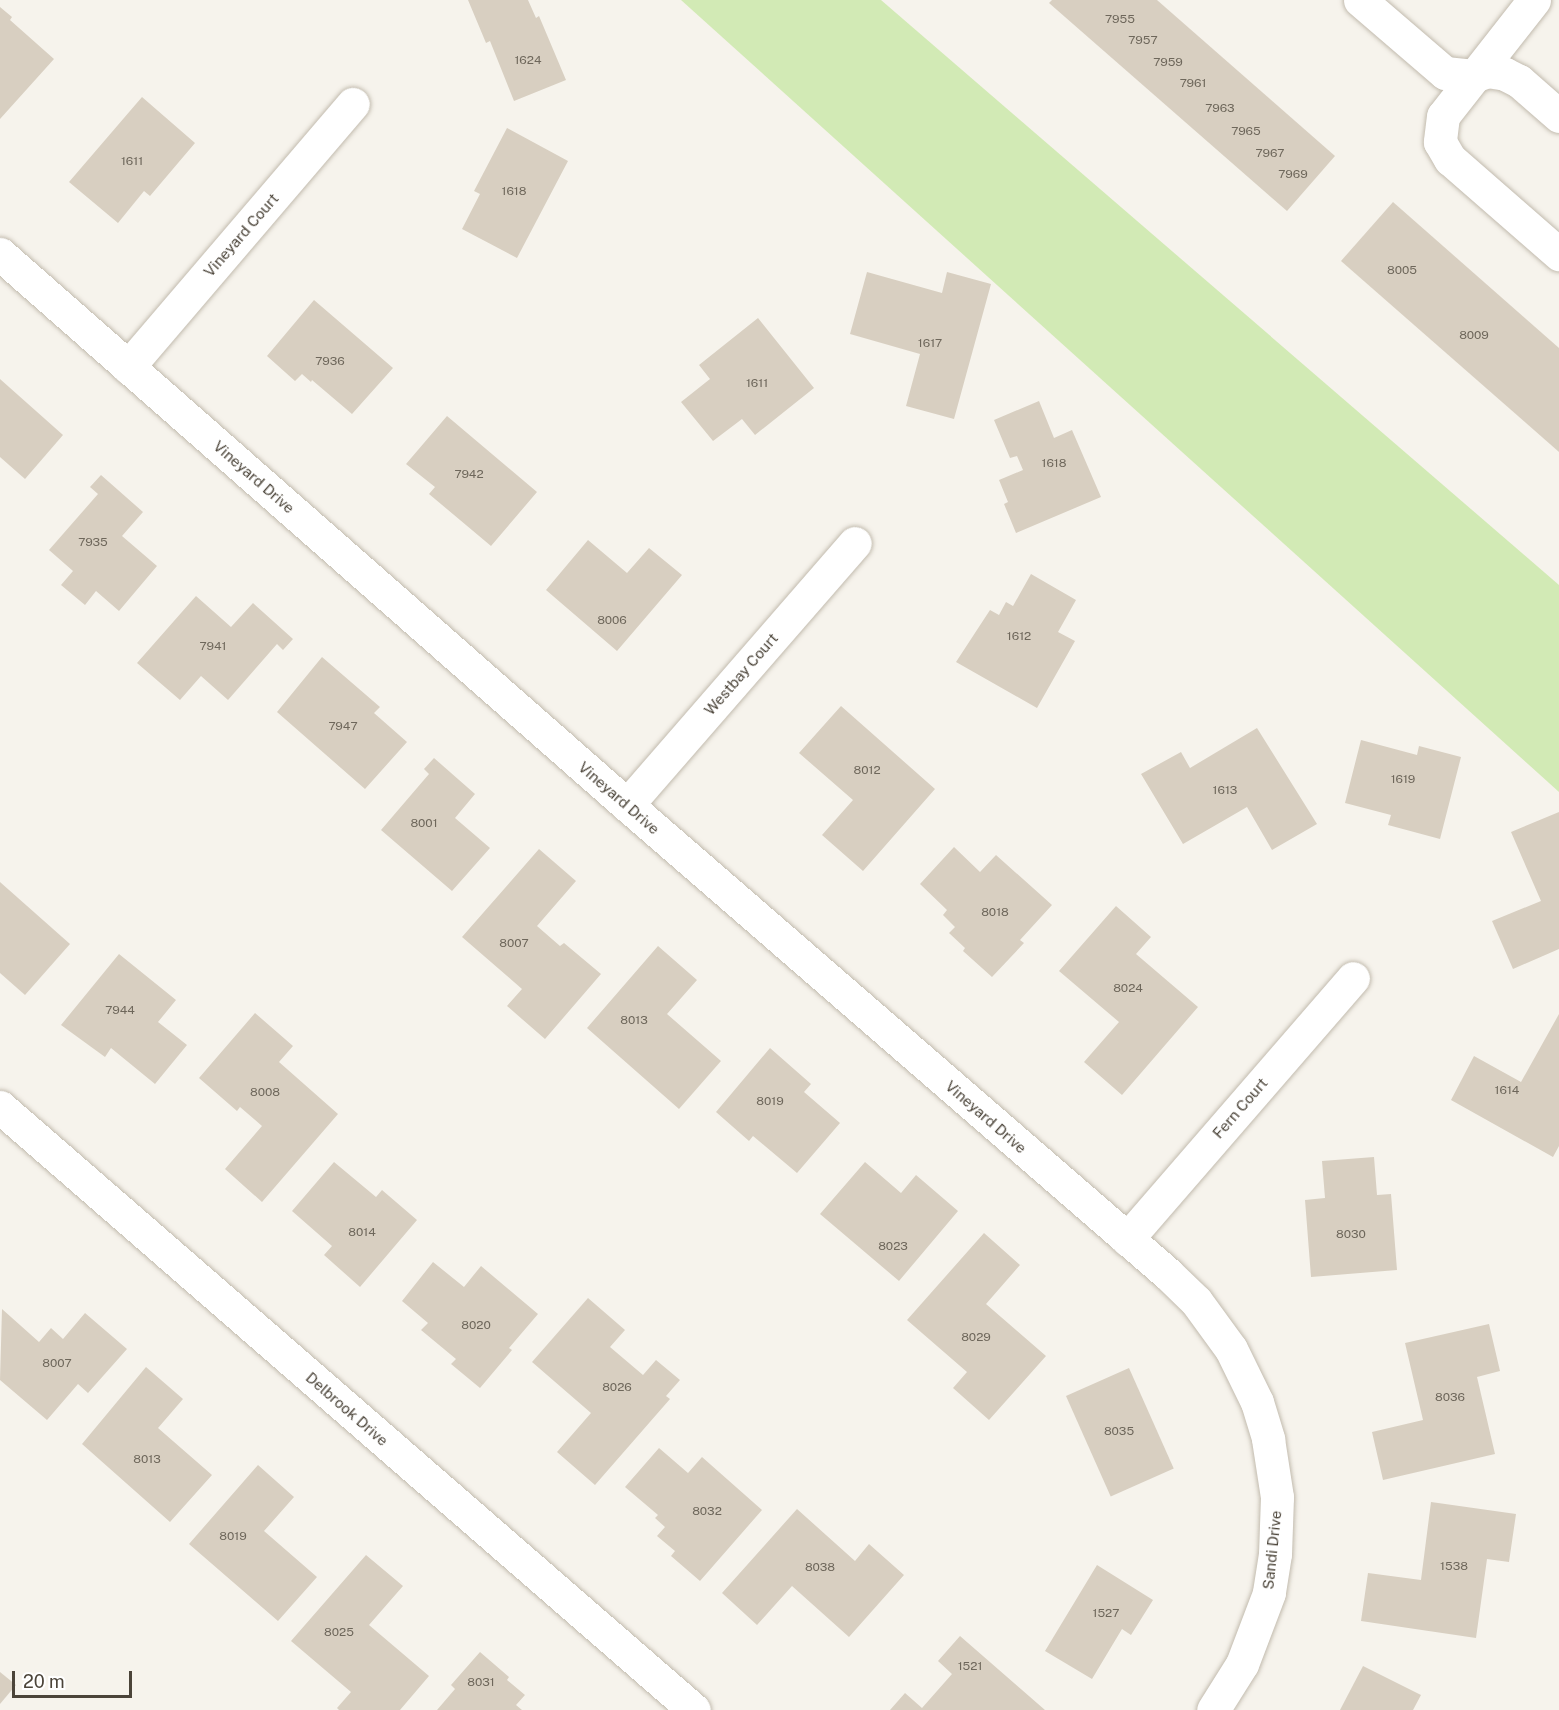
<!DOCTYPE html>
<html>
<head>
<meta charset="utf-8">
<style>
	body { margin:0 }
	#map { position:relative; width:1559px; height:1710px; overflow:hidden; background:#f6f3ec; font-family:"Public Sans",sans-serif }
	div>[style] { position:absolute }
	.green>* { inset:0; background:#d2eab5 }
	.building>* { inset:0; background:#d8cfc1; transform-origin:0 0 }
	.roads { filter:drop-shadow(0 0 2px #c2bbae) drop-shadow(0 0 2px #c2bbae) }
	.street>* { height:33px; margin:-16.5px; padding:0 16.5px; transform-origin:16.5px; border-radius:16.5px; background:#fff }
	span { translate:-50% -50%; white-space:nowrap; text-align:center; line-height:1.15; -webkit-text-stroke:4.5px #fff; paint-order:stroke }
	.number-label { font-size:12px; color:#6e675b }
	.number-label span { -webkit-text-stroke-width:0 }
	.street-label { font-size:15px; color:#4b4439 }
	.scale { position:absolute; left:12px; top:1671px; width:120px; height:27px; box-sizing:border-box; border:3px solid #4b4439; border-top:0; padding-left:8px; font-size:18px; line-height:21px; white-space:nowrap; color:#4b4439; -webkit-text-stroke:4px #fff; paint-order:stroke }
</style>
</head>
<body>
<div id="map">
	<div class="green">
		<div style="clip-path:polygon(681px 0,881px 0,1559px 585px,1559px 792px)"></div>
	</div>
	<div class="building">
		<div style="clip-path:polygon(468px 0,528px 0,536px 18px,539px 16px,566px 80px,514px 101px,490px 41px,486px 43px)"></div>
		<div style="clip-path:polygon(1052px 0,1157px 0,1335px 156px,1287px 211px,1049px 3px)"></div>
		<div style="clip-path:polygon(0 7px,12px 17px,10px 20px,54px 59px,0 119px)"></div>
		<div style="clip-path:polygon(142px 97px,195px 143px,150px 196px,144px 191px,118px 223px,69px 182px)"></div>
		<div style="clip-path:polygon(507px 128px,568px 161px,517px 258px,462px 229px,480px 194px,474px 191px)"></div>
		<div style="clip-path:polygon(1393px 202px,1559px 348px,1559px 452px,1341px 261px)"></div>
		<div style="clip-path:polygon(867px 272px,942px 293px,947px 272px,991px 284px,954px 419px,906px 406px,920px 354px,850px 334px)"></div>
		<div style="clip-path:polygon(314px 300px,393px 368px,352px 414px,312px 380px,311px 382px,302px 374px,295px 381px,267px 356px)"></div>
		<div style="clip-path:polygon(758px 318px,814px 388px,755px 435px,742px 419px,713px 441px,681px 402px,710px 379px,699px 365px)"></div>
		<div style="clip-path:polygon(0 379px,63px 435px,25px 479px,0 457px)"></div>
		<div style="clip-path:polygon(1039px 401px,1054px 438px,1072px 430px,1101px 497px,1016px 533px,1004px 504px,1008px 502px,999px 480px,1023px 470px,1017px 456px,1010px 458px,994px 420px)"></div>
		<div style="clip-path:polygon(447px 416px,537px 492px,491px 546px,429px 494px,435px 487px,406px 464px)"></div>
		<div style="clip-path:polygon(101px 475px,143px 512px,122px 536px,157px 566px,119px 611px,96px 591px,85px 605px,61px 585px,73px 571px,49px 550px,98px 494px,90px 487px)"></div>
		<div style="clip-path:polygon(588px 540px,627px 573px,649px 548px,682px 575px,617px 651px,546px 590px)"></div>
		<div style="clip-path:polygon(1031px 574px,1076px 600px,1058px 632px,1075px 641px,1037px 708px,956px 662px,990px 610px,999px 615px,1006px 602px,1013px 606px)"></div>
		<div style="clip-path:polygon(196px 596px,231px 627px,253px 603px,293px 639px,283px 650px,277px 644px,228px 700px,201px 676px,180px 700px,137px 663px)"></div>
		<div style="clip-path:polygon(322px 657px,380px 707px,374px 713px,407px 742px,365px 789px,277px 712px)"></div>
		<div style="clip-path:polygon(841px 706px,935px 789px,863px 871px,822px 835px,853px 800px,799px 753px)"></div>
		<div style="clip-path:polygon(1257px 728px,1317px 824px,1272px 850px,1247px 807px,1183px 844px,1141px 774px,1181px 752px,1190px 768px)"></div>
		<div style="clip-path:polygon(1361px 740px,1417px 755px,1419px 746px,1461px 757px,1440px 839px,1388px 825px,1391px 815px,1345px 803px)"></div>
		<div style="clip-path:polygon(434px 758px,475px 794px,455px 818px,490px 848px,452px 891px,381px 830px,429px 774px,424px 769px)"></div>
		<div style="clip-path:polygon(1559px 812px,1559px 949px,1513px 969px,1492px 921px,1541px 901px,1511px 832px)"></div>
		<div style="clip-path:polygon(954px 847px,980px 872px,996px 855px,1052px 905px,1020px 940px,1024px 943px,992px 977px,963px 951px,965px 948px,949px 933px,955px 927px,943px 915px,947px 910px,920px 884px)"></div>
		<div style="clip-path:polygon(539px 849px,576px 881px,537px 926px,560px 946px,564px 943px,601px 974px,545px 1039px,507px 1006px,522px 989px,462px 937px)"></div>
		<div style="clip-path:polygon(0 882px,70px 944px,25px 995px,0 973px)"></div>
		<div style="clip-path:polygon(1116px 906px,1151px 937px,1136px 954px,1198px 1007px,1122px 1095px,1084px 1062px,1119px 1022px,1059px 971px)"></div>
		<div style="clip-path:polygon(658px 946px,697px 980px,667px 1014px,721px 1061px,679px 1109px,587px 1028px)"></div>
		<div style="clip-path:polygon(119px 954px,176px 1000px,158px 1022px,187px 1045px,155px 1084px,111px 1048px,105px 1057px,61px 1025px)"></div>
		<div style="clip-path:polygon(255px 1013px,293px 1046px,279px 1062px,338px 1114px,262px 1202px,225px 1169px,262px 1126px,240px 1107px,237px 1111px,199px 1078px)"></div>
		<div style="clip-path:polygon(1559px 1014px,1559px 1146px,1553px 1157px,1451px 1100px,1474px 1056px,1521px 1082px)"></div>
		<div style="clip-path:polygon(770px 1048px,811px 1084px,804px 1092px,840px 1123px,797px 1173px,753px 1136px,749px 1141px,716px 1112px)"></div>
		<div style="clip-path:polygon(1374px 1157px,1377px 1195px,1391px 1194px,1397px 1270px,1311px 1277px,1305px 1200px,1325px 1198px,1322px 1161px)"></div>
		<div style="clip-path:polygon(334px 1162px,376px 1197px,382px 1190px,417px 1220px,360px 1287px,324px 1255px,332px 1246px,292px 1211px)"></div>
		<div style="clip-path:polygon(865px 1162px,901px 1193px,916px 1175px,958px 1211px,899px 1281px,820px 1214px)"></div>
		<div style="clip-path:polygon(984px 1233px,1020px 1265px,986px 1304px,1046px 1356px,989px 1420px,953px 1388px,967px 1372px,907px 1320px)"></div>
		<div style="clip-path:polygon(433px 1262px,464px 1287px,481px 1266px,538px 1314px,509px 1348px,512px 1350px,480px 1388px,451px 1364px,456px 1359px,421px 1330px,428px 1323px,402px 1301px)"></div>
		<div style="clip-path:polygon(588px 1298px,625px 1330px,610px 1347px,643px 1375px,656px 1360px,680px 1380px,666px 1396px,670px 1399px,595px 1485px,557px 1452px,591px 1413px,532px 1362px)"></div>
		<div style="clip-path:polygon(2px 1309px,39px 1342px,51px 1328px,63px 1339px,85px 1313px,127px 1349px,88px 1393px,78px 1384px,47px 1420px,0 1380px)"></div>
		<div style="clip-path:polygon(1489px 1324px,1500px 1371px,1477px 1377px,1495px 1454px,1383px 1480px,1372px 1432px,1423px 1420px,1405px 1343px)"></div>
		<div style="clip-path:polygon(146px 1367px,183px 1399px,158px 1428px,212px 1475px,170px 1522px,82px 1444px)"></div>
		<div style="left:1129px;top:1368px;width:110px;height:69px;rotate:66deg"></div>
		<div style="clip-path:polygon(659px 1448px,688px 1473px,702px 1457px,762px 1510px,700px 1581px,671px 1556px,675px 1551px,657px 1536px,665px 1527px,655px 1518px,658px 1515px,625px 1487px)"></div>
		<div style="clip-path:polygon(258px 1465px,294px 1497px,264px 1531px,317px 1577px,278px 1621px,189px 1544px)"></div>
		<div style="clip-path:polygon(1431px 1502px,1516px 1514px,1509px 1562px,1487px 1559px,1476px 1638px,1361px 1621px,1368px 1573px,1421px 1580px)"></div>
		<div style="clip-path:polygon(797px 1509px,855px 1561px,869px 1544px,904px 1575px,849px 1637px,792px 1586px,757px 1625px,722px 1593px)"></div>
		<div style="clip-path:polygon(366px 1555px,403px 1586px,369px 1625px,429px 1676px,400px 1710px,339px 1710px,337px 1708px,351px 1692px,291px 1641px)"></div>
		<div style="clip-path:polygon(1097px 1565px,1153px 1600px,1131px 1635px,1122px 1629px,1092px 1679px,1045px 1651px)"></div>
		<div style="clip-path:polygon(960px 1636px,1045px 1710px,890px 1710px,905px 1693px,922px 1708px,952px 1674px,938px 1661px)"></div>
		<div style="clip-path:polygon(480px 1652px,509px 1677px,507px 1680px,525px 1695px,516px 1705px,522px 1710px,437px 1710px,455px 1689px,451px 1685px)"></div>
		<div style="clip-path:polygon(1363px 1666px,1421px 1695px,1413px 1710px,1340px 1710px)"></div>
		<div style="clip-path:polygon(0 1672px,16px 1685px,0 1704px)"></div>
	</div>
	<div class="roads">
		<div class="street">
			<div style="left:1360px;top:0;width:112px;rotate:40.7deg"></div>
			<div style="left:1445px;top:73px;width:29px;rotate:6deg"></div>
			<div style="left:1474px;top:76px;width:14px;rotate:-21deg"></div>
			<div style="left:1487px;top:71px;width:18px;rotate:9deg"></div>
			<div style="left:1505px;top:74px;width:16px;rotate:27deg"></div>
			<div style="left:1519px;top:81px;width:53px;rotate:41.2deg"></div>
			<div style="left:1534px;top:0;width:147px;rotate:128.1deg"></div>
			<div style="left:1443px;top:116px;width:26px;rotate:97deg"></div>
			<div style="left:1440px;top:142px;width:20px;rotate:60deg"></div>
			<div style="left:1450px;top:159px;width:145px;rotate:41.1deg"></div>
			<div style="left:0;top:254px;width:835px;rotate:41.31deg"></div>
			<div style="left:627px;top:805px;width:716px;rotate:40.92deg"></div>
			<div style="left:1168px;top:1274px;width:39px;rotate:44deg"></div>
			<div style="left:1196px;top:1301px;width:59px;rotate:53.9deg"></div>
			<div style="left:1231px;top:1349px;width:59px;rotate:63.9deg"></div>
			<div style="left:1257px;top:1402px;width:39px;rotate:73deg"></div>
			<div style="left:1268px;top:1439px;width:59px;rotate:81.2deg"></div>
			<div style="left:1277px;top:1497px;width:57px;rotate:92deg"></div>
			<div style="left:1275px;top:1554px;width:39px;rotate:99deg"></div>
			<div style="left:1269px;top:1593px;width:76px;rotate:110.8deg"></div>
			<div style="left:1242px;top:1664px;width:54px;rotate:122.2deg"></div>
			<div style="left:128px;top:367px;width:346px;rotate:-49.5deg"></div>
			<div style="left:627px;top:805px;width:347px;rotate:-49deg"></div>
			<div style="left:0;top:1107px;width:919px;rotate:40.99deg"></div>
			<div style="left:1127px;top:1239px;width:345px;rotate:-49.1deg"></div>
		</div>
	</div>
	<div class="number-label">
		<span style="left:1120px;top:20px">7955</span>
		<span style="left:1143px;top:41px">7957</span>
		<span style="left:528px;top:61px">1624</span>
		<span style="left:1168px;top:63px">7959</span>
		<span style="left:1193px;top:84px">7961</span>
		<span style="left:1220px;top:109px">7963</span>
		<span style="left:1246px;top:132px">7965</span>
		<span style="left:1270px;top:154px">7967</span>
		<span style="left:132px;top:162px">1611</span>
		<span style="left:1293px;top:175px">7969</span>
		<span style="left:514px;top:192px">1618</span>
		<span style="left:1402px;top:271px">8005</span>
		<span style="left:1474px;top:336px">8009</span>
		<span style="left:930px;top:344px">1617</span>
		<span style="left:330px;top:362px">7936</span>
		<span style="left:757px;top:384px">1611</span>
		<span style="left:1054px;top:464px">1618</span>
		<span style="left:469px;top:475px">7942</span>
		<span style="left:93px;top:543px">7935</span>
		<span style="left:612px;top:621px">8006</span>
		<span style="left:1019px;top:637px">1612</span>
		<span style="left:213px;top:647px">7941</span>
		<span style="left:343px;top:727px">7947</span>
		<span style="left:867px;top:771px">8012</span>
		<span style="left:1403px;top:780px">1619</span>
		<span style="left:1225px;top:791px">1613</span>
		<span style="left:424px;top:824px">8001</span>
		<span style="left:995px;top:913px">8018</span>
		<span style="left:514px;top:944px">8007</span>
		<span style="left:1128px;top:989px">8024</span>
		<span style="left:120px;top:1011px">7944</span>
		<span style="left:634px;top:1021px">8013</span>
		<span style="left:1507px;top:1091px">1614</span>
		<span style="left:265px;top:1093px">8008</span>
		<span style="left:770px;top:1102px">8019</span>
		<span style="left:362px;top:1233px">8014</span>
		<span style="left:1351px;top:1235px">8030</span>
		<span style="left:893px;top:1247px">8023</span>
		<span style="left:476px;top:1326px">8020</span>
		<span style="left:976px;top:1338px">8029</span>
		<span style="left:57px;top:1364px">8007</span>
		<span style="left:617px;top:1388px">8026</span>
		<span style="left:1450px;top:1398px">8036</span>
		<span style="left:1119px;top:1432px">8035</span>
		<span style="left:147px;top:1460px">8013</span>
		<span style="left:707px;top:1512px">8032</span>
		<span style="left:233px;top:1537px">8019</span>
		<span style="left:1454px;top:1567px">1538</span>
		<span style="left:820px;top:1568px">8038</span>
		<span style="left:1106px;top:1614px">1527</span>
		<span style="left:339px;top:1633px">8025</span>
		<span style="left:970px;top:1667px">1521</span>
		<span style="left:481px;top:1683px">8031</span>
	</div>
	<div class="street-label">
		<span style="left:241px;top:235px;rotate:-49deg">Vineyard Court</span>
		<span style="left:254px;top:477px;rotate:41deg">Vineyard Drive</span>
		<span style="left:741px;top:674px;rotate:-49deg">Westbay Court</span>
		<span style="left:619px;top:798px;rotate:41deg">Vineyard Drive</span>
		<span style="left:1240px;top:1108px;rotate:-49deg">Fern Court</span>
		<span style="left:986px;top:1117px;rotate:41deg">Vineyard Drive</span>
		<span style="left:347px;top:1409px;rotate:41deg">Delbrook Drive</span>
		<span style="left:1272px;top:1550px;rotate:-84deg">Sandi Drive</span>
	</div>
	<div class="scale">20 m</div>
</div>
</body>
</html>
